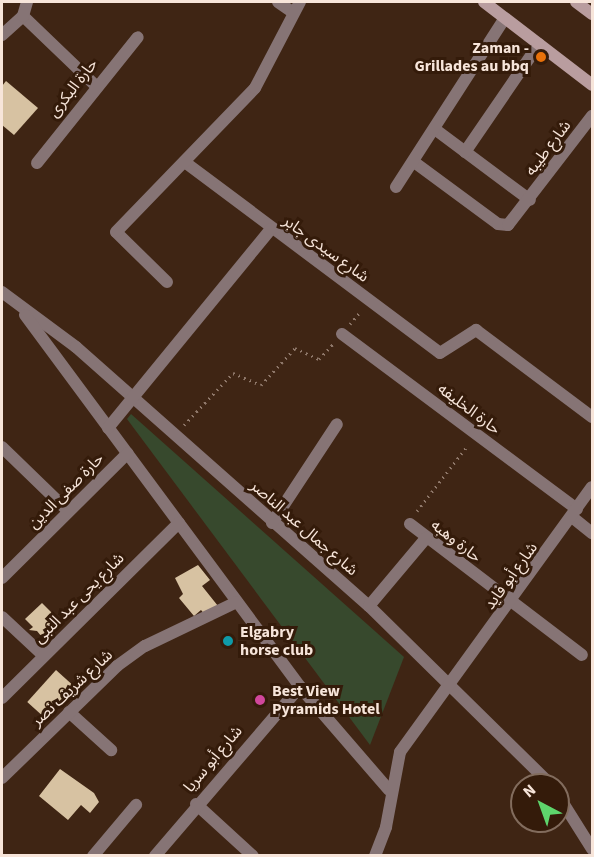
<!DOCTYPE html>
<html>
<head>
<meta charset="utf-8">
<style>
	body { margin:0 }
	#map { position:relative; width:594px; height:857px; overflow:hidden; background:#3f2514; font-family:"Source Sans 3","Noto Sans Arabic",sans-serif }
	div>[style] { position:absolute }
	.green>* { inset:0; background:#37492d }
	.building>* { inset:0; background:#d7c2a2; transform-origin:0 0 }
	.path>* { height:3px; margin-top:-1.5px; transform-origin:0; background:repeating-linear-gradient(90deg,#8f786a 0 1.5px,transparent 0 6px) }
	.street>* { height:12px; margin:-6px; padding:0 6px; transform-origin:6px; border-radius:6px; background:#867475 }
	.secondary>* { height:12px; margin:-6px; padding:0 6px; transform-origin:6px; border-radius:6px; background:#b99d9f }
	.dots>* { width:16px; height:16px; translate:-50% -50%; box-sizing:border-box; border:3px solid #341b0a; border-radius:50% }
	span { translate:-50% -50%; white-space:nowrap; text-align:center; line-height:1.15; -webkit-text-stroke:6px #341b0a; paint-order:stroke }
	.poi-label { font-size:16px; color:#f7e5da; font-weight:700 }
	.right { translate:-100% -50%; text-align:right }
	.left { translate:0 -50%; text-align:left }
	.street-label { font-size:16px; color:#f7e5da }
	.frame { position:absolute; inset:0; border:3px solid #f7e5da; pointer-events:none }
	.north { position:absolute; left:510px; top:773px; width:60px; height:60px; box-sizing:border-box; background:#341b0a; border:2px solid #826c5d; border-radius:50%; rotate:319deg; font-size:16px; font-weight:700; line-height:24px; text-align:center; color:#f7e5da }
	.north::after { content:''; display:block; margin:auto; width:21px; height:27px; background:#5ed56c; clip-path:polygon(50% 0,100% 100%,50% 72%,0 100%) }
</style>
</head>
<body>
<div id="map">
	<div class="green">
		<div style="clip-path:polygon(131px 414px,404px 657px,370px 745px,127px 419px)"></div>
	</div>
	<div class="building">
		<div style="clip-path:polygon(6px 81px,38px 108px,14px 135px,2px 125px,2px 86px)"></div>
		<div style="clip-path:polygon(198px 565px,210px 580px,202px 586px,218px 606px,206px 616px,201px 610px,194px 616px,179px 598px,183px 594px,175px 578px)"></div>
		<div style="clip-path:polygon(42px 603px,63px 624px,46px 642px,37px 631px,29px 630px,33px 627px,25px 619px)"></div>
		<div style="left:56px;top:670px;width:25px;height:43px;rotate:42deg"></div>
		<div style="clip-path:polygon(60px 769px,94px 793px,99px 802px,90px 813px,81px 805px,68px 820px,39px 796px)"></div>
	</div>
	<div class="path">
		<div style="left:350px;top:324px;width:17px;rotate:-50deg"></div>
		<div style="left:184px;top:425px;width:71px;rotate:-46.7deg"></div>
		<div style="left:233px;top:373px;width:30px;rotate:23deg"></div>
		<div style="left:261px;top:385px;width:50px;rotate:-47.4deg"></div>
		<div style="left:295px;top:348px;width:26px;rotate:25deg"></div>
		<div style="left:319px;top:359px;width:22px;rotate:-47deg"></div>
		<div style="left:417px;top:511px;width:83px;rotate:-52.3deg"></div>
	</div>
	<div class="street">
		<div style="left:278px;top:2px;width:19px;rotate:35deg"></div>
		<div style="left:23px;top:16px;width:100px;rotate:43.8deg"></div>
		<div style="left:2px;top:35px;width:28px;rotate:-42deg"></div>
		<div style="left:23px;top:16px;width:15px;rotate:-74deg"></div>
		<div style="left:436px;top:130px;width:117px;rotate:36.7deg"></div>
		<div style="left:465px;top:152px;width:131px;rotate:-55.6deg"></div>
		<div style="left:414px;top:162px;width:104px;rotate:36.4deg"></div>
		<div style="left:498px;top:224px;width:10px;rotate:6deg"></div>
		<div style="left:508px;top:225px;width:138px;rotate:-52.4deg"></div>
		<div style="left:37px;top:163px;width:161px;rotate:-51.3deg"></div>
		<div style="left:186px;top:163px;width:317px;rotate:36.8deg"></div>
		<div style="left:440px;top:353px;width:43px;rotate:-32.6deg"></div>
		<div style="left:476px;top:330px;width:145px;rotate:36.9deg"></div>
		<div style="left:396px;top:187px;width:201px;rotate:-57.2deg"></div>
		<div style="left:167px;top:282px;width:71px;rotate:-135.6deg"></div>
		<div style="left:116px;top:232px;width:200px;rotate:-46deg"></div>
		<div style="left:255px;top:88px;width:97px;rotate:-62.4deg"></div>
		<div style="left:2px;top:292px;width:92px;rotate:36.6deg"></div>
		<div style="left:76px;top:347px;width:391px;rotate:41.5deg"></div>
		<div style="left:369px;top:606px;width:255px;rotate:44.5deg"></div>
		<div style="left:25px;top:315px;width:463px;rotate:53.5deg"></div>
		<div style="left:300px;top:687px;width:136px;rotate:49.2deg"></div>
		<div style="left:342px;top:334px;width:293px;rotate:36.7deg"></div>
		<div style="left:108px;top:428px;width:257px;rotate:-50.7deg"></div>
		<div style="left:2px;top:447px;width:92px;rotate:44.1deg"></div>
		<div style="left:572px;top:517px;width:26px;rotate:39deg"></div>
		<div style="left:272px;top:523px;width:118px;rotate:-56.7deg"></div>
		<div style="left:410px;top:524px;width:216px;rotate:37.3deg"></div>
		<div style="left:2px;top:578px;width:177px;rotate:-44.8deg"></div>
		<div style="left:369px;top:606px;width:89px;rotate:-50deg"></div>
		<div style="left:2px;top:617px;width:57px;rotate:42.9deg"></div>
		<div style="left:2px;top:698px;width:249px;rotate:-44.7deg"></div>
		<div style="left:69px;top:712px;width:57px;rotate:42.1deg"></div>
		<div style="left:2px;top:778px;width:161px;rotate:-44.2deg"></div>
		<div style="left:117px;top:666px;width:34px;rotate:-36deg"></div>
		<div style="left:145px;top:646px;width:102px;rotate:-25.6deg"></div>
		<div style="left:558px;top:795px;width:64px;rotate:57.8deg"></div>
		<div style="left:196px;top:804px;width:77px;rotate:42.4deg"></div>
		<div style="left:93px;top:856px;width:67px;rotate:-49.9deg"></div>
		<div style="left:155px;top:856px;width:223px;rotate:-49.4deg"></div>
		<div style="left:375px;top:856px;width:31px;rotate:-69deg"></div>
		<div style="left:386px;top:827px;width:76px;rotate:-79.4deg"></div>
		<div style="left:400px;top:752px;width:327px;rotate:-54.1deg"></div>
	</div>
	<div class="secondary">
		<div style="left:484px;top:2px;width:136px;rotate:37.5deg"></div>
		<div style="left:576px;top:2px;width:20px;rotate:37deg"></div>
	</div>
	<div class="dots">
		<div style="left:541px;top:57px;background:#e8710a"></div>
		<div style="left:228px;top:641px;background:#0f9aa8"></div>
		<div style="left:260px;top:700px;background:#d1479c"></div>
	</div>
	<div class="poi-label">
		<span class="right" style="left:529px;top:57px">Zaman -<br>Grillades au bbq</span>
		<span class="left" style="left:240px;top:641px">Elgabry<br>horse club</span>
		<span class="left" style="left:272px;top:700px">Best View<br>Pyramids Hotel</span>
	</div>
	<div class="street-label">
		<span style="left:73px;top:88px;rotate:-52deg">حارة البكرى</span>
		<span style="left:548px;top:148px;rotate:-53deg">شارع طيبه</span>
		<span style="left:326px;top:249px;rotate:36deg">شارع سيدى جابر</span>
		<span style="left:469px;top:409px;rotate:37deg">حارة الخليفه</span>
		<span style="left:66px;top:491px;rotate:-45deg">حارة صفى الدين</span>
		<span style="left:304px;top:528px;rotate:41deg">شارع جمال عبد الناصر</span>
		<span style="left:456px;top:541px;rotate:38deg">حارة وهبه</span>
		<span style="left:511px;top:576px;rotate:-54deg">شارع أبو فايد</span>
		<span style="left:79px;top:598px;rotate:-45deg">شارع يحى عبد النبى</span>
		<span style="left:72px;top:688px;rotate:-43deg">شارع شريف نصر</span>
		<span style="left:213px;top:759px;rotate:-50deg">شارع أبو سريا</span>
	</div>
	<div class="frame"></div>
	<div class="north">N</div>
</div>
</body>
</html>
